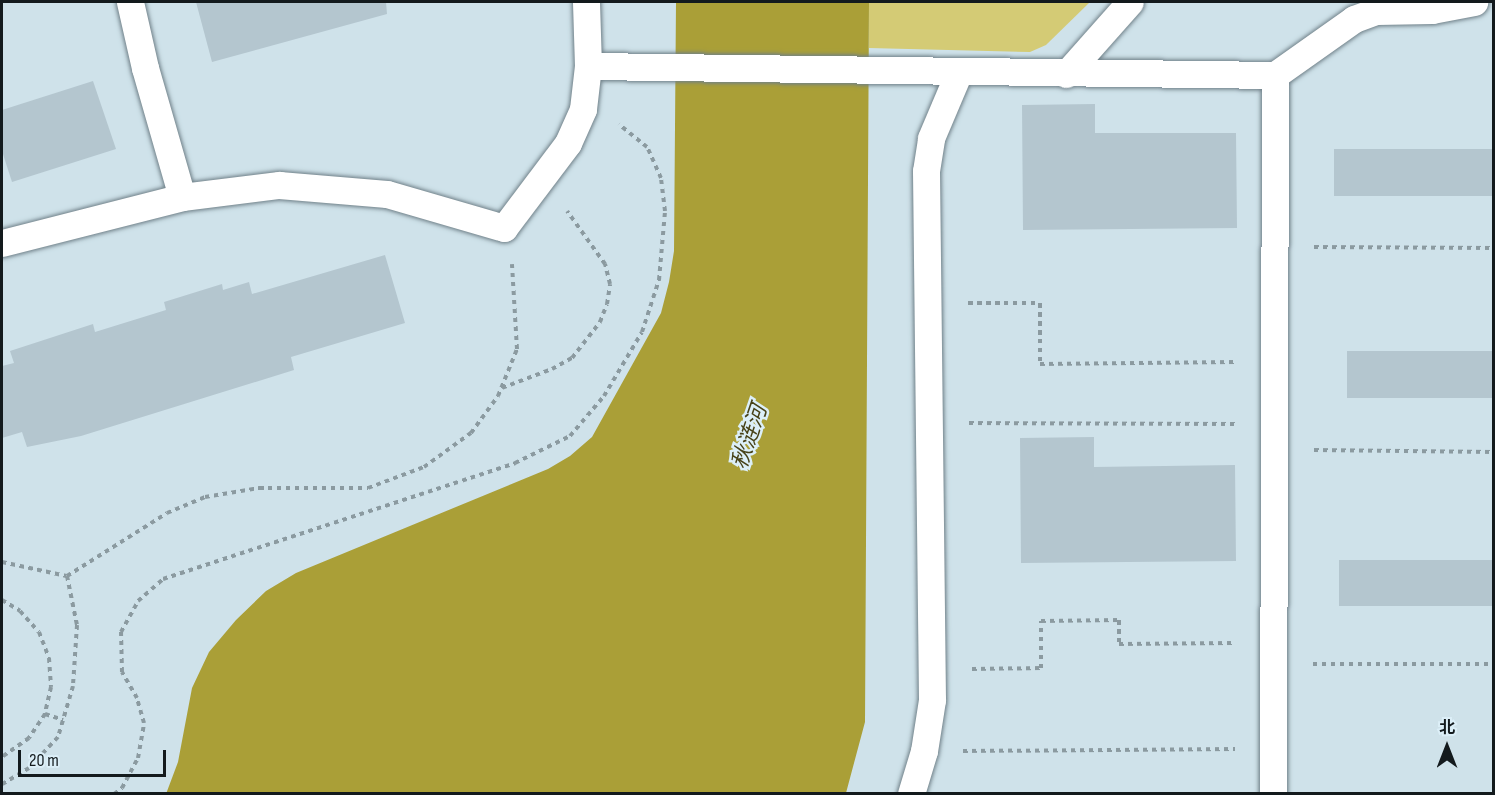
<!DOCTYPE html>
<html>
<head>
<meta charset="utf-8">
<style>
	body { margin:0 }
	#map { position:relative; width:1495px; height:795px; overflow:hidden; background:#cfe2ea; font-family:"Sofia Sans Condensed","Noto Sans SC",sans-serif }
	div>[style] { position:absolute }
	.green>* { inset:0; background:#d4cb75 }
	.water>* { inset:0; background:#aa9f37 }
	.building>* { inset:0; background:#b4c6cf; transform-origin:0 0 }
	.path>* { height:4px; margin-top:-2px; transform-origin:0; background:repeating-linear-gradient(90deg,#8b9aa0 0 4.5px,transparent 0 9px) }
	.roads { filter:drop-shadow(0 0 2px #708189) drop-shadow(0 0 2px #708189) }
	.service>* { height:27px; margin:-13.5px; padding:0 13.5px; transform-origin:13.5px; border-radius:13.5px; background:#fff }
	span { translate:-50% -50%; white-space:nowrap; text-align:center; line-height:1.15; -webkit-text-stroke:5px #dceff8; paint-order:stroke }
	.water-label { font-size:22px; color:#474218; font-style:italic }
	.frame { position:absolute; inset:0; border:3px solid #131a1d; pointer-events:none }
	.north { position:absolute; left:1417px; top:717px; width:60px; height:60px; -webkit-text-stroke:4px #dceff8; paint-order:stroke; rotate:0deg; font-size:16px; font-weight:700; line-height:24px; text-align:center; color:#131a1d }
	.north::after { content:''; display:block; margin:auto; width:21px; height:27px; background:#131a1d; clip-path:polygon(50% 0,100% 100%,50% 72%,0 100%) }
	.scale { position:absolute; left:18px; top:750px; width:148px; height:27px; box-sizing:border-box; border:3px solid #131a1d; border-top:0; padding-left:8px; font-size:18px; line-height:21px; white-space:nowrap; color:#131a1d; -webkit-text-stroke:4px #dceff8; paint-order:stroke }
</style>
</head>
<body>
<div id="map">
	<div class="green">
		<div style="clip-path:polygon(869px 2px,1090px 2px,1046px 45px,1030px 52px,869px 48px)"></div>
	</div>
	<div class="water">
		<div style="clip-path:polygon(676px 2px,869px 2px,865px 722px,846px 793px,166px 794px,178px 762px,192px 688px,209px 652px,236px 620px,266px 591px,296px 573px,548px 469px,570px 456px,592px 437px,661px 313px,669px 282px,674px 251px)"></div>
	</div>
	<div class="building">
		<div style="clip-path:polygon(196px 2px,386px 2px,387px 14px,212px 62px)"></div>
		<div style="clip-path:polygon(93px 81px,116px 149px,12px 182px,2px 151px,2px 110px)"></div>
		<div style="clip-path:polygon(1095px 104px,1095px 133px,1236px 133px,1237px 228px,1023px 230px,1022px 105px)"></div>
		<div style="left:1494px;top:149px;width:47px;height:160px;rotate:90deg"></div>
		<div style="clip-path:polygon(385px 255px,405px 323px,291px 357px,294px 370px,81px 436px,27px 447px,22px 432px,2px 438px,2px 366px,14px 363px,10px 351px,93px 324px,95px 332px,166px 310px,164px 302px,222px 284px,223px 290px,249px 282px,252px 294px)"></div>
		<div style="left:1347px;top:351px;width:147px;height:47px"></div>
		<div style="clip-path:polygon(1094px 437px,1094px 467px,1235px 465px,1236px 561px,1021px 563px,1020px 438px)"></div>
		<div style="left:1339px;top:560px;width:155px;height:46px"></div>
	</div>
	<div class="path">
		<div style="left:1314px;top:247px;width:180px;rotate:0.3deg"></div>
		<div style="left:968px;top:303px;width:72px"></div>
		<div style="left:1040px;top:303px;width:61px;rotate:90deg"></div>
		<div style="left:1040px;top:364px;width:195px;rotate:-0.6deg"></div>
		<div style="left:502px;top:388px;width:53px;rotate:-20.8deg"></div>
		<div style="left:552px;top:369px;width:23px;rotate:-29deg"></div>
		<div style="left:572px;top:358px;width:46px;rotate:-52.1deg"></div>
		<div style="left:600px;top:322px;width:19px;rotate:-69deg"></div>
		<div style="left:607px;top:304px;width:20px;rotate:-81deg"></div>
		<div style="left:610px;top:284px;width:21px;rotate:-104deg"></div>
		<div style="left:605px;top:264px;width:65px;rotate:-125.6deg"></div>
		<div style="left:969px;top:423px;width:266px;rotate:0.2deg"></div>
		<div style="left:1314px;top:450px;width:180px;rotate:0.6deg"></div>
		<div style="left:2px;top:562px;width:66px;rotate:12.2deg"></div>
		<div style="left:67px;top:576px;width:50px;rotate:78.5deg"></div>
		<div style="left:77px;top:625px;width:61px;rotate:93.8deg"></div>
		<div style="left:73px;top:686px;width:53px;rotate:106.4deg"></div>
		<div style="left:58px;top:737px;width:42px;rotate:133.1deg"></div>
		<div style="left:29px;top:768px;width:31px;rotate:149deg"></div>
		<div style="left:67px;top:576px;width:118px;rotate:-32.2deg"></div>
		<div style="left:167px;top:513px;width:41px;rotate:-22.8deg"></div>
		<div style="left:205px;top:497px;width:55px;rotate:-9.5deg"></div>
		<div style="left:259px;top:488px;width:109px"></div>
		<div style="left:368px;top:488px;width:60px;rotate:-20.6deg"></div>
		<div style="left:424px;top:467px;width:58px;rotate:-35.9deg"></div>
		<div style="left:471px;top:433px;width:46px;rotate:-53.9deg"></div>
		<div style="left:498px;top:396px;width:51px;rotate:-68deg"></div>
		<div style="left:517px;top:349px;width:85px;rotate:-93.4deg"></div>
		<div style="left:2px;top:600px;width:21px;rotate:31deg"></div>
		<div style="left:20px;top:611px;width:28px;rotate:48deg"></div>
		<div style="left:39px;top:632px;width:28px;rotate:69deg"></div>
		<div style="left:49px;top:658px;width:29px;rotate:86deg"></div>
		<div style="left:51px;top:687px;width:28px;rotate:103deg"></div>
		<div style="left:45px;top:714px;width:29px;rotate:124deg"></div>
		<div style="left:29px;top:738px;width:33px;rotate:145deg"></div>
		<div style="left:1313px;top:664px;width:181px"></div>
		<div style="left:972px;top:669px;width:69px;rotate:-0.8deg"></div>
		<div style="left:1041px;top:668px;width:47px;rotate:-90deg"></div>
		<div style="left:1041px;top:621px;width:78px;rotate:-0.7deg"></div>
		<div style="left:1119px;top:620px;width:24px;rotate:90deg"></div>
		<div style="left:1119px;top:644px;width:114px;rotate:-0.5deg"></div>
		<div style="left:45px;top:714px;width:19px;rotate:18deg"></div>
		<div style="left:963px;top:751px;width:272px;rotate:-0.4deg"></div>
		<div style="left:114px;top:794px;width:10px;rotate:-37deg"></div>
		<div style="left:122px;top:788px;width:34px;rotate:-62deg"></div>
		<div style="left:138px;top:758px;width:36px;rotate:-80deg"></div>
		<div style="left:144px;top:723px;width:26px;rotate:-106deg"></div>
		<div style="left:137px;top:698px;width:30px;rotate:-120deg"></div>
		<div style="left:122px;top:672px;width:40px;rotate:-91.4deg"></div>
		<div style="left:121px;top:632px;width:35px;rotate:-61deg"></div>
		<div style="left:138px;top:601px;width:33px;rotate:-41deg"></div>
		<div style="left:163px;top:579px;width:371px;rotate:-18.2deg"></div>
		<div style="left:515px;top:463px;width:61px;rotate:-26.1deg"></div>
		<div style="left:570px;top:436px;width:52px;rotate:-49.6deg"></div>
		<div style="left:604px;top:396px;width:74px;rotate:-59.3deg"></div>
		<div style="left:642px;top:332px;width:55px;rotate:-71.9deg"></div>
		<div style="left:659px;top:280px;width:69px;rotate:-85deg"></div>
		<div style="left:665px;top:211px;width:33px;rotate:-97deg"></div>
		<div style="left:661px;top:178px;width:34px;rotate:-114deg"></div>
		<div style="left:647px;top:147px;width:36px;rotate:-141deg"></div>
	</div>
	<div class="roads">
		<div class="service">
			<div style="left:130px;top:2px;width:68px;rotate:77.2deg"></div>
			<div style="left:145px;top:68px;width:134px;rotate:74deg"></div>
			<div style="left:588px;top:66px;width:687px;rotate:0.75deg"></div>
			<div style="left:1275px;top:75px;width:97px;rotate:-35.3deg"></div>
			<div style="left:1354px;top:19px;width:23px;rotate:-20deg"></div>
			<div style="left:1376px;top:11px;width:56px;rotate:-1deg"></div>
			<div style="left:1432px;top:10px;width:43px;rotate:-10.8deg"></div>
			<div style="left:1066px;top:74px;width:96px;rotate:-48.4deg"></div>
			<div style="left:2px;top:243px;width:186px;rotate:-14.3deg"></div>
			<div style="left:182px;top:197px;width:98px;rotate:-7.1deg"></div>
			<div style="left:279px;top:185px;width:108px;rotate:4.8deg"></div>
			<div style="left:387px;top:194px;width:122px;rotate:16.2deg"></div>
			<div style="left:504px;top:228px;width:106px;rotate:-53deg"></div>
			<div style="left:568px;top:143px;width:37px;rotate:-66deg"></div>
			<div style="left:583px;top:109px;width:43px;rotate:-83.4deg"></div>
			<div style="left:588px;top:66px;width:64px;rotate:-91.8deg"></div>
			<div style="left:911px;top:794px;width:45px;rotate:-73.2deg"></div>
			<div style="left:924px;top:751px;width:52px;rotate:-81.1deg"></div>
			<div style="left:932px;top:700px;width:529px;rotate:-90.65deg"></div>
			<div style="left:926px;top:171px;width:33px;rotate:-81deg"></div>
			<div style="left:931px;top:138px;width:72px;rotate:-67deg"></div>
			<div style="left:1273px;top:794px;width:719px;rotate:-89.84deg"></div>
		</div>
	</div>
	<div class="water-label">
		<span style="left:750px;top:437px;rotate:-71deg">秋涟河</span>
	</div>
	<div class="frame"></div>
	<div class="north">北</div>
	<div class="scale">20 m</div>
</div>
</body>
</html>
